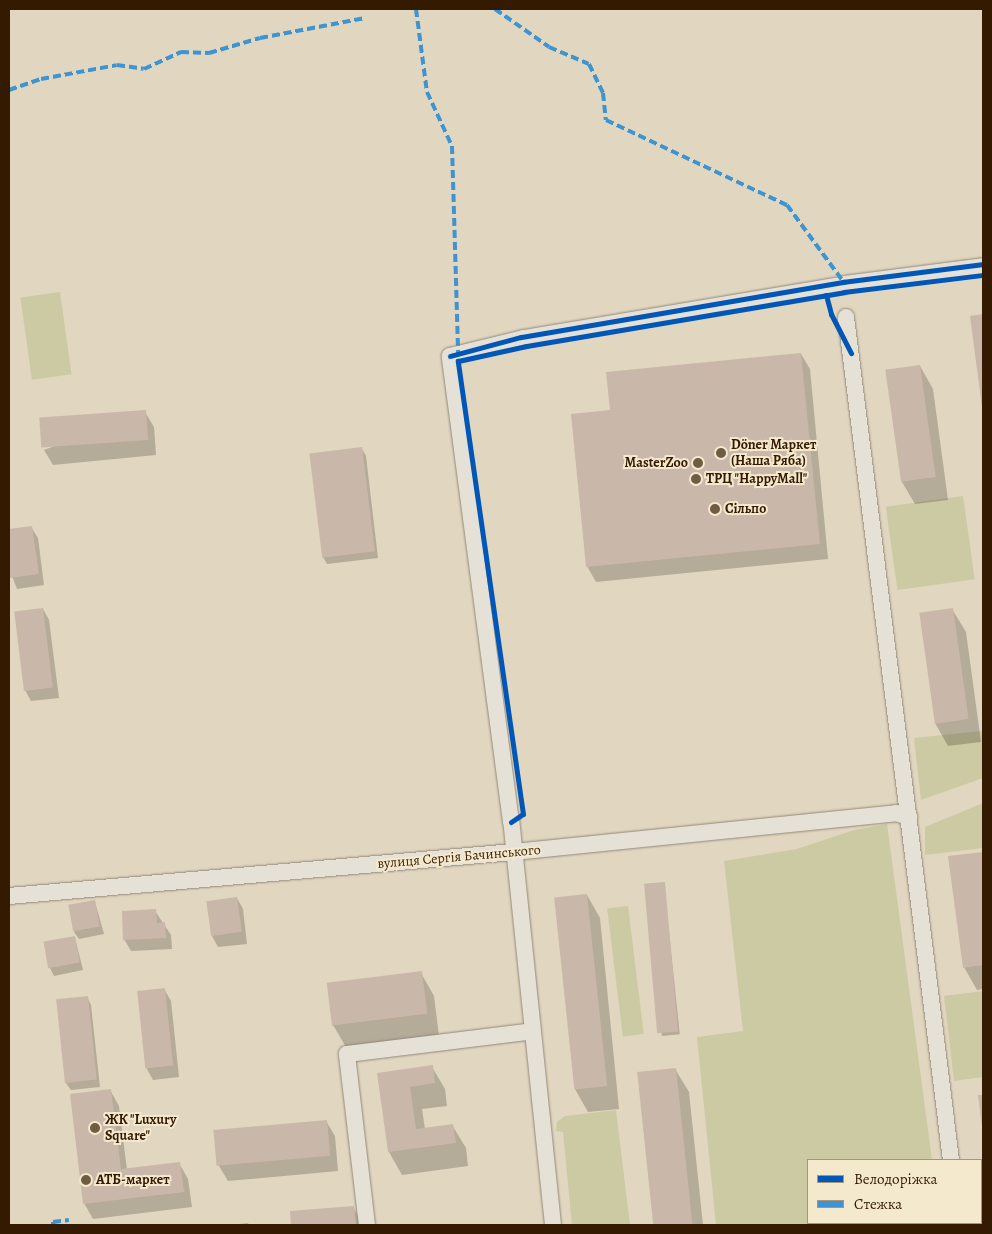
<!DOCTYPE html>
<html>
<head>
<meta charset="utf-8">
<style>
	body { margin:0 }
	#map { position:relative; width:992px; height:1234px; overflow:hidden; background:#e1d6bf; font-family:Alegreya,serif }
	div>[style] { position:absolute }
	.green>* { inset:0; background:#cccaa2; transform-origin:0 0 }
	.shadow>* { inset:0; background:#0003; transform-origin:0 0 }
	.building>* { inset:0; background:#c9b8a9; transform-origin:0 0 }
	.roads { filter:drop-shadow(0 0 1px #928878) drop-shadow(0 0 1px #928878) }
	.minor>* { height:16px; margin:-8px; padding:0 8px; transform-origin:8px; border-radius:8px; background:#e6e1d6 }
	.quiet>* { height:4px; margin-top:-2px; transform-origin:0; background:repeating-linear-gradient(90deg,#3d94d0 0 8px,transparent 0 12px) }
	.cycleway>* { height:5px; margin:-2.5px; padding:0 2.5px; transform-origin:2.5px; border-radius:2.5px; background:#0057b8 }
	.dots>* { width:14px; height:14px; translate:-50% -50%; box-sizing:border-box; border:2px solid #f4e8cd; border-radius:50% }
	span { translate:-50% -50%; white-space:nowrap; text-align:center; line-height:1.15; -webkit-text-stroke:4px #f4e8cd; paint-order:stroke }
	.poi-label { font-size:14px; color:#331a01; font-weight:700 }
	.left { translate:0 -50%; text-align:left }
	.right { translate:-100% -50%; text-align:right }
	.street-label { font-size:14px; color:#331a01 }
	.frame { position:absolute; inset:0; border:10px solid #331a01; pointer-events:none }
	.legend { position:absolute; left:807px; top:1159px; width:175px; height:65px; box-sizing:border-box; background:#f4e8cd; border:1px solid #a7967b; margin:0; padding:6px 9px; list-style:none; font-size:15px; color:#331a01 }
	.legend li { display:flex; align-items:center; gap:10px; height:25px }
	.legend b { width:25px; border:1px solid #a7967b }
</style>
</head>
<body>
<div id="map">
	<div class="green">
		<div style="left:60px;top:292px;width:83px;height:40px;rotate:82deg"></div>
		<div style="left:963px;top:496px;width:84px;height:78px;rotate:82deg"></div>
		<div style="clip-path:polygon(982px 731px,983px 778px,921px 800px,914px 738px)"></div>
		<div style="clip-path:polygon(983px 803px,983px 848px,925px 855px,925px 827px)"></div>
		<div style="clip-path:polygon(887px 824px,932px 1160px,808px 1160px,808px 1223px,940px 1225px,716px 1225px,697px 1037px,743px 1031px,724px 861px,797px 849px,854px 830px)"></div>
		<div style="left:628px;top:906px;width:129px;height:21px;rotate:83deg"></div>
		<div style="clip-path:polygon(983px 991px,983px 1077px,954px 1081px,944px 996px)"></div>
		<div style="clip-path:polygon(616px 1110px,630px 1225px,572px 1225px,563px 1132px,556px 1131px,557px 1122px,565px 1116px)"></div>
	</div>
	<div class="shadow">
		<div style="clip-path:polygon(983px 315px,983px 406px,971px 317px)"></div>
		<div style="clip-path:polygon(801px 354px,810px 369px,828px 559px,596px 582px,587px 566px,611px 412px)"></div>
		<div style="clip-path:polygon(920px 366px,933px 389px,948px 500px,915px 504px,902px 482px)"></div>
		<div style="clip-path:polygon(145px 412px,154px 427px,156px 455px,53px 465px,44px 450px)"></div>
		<div style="clip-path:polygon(362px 449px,366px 456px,378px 558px,327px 564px,323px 557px)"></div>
		<div style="clip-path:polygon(31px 527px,38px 538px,44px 585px,17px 589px,9px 568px,9px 530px)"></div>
		<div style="clip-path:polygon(43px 609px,49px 620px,59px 698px,31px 701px,25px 690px)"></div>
		<div style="clip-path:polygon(952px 609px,966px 632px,981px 742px,948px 746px,935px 723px)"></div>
		<div style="clip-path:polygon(982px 853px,983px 989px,977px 990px,964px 967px)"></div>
		<div style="left:664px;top:884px;width:151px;height:18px;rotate:84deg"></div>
		<div style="clip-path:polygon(587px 895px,600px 918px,619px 1109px,588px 1112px,575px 1089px,556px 899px)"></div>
		<div style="clip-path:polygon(237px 898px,243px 909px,247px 944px,218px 947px,212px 936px)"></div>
		<div style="clip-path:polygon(95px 902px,104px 934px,79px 939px,74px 932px)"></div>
		<div style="clip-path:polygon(155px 911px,171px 935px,172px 949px,131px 951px,124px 939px)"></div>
		<div style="clip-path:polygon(75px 938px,83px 970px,54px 976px,50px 968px)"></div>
		<div style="clip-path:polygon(421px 973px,434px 996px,439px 1036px,346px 1047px,333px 1025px)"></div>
		<div style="clip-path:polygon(164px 989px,171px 1001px,179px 1077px,153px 1080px,147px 1069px)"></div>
		<div style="clip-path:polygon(87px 997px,91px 1005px,100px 1087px,71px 1090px,66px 1083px,58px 1000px)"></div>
		<div style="clip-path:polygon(432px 1067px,445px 1089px,447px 1106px,422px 1109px,425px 1129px,452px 1125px,466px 1148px,468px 1166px,402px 1175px,389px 1152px,378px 1074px)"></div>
		<div style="clip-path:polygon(675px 1069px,689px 1092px,703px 1225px,654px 1225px,638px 1073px)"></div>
		<div style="clip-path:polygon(110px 1090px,119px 1106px,127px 1170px,179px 1163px,188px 1179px,192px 1207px,93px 1219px,84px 1203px)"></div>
		<div style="clip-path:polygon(326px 1121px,335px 1136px,338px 1171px,228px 1181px,219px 1166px,215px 1132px)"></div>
		<div style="clip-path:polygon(353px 1207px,363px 1225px,292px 1225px,291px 1212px)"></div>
		<div style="clip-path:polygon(248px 1223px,249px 1225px,230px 1225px)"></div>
	</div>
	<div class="building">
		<div style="clip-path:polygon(983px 314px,983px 407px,982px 407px,970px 316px)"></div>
		<div style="clip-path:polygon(801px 353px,820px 544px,586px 567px,571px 414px,610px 410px,606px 372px)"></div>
		<div style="left:920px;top:365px;width:113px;height:35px;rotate:82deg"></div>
		<div style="left:146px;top:410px;width:30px;height:107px;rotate:86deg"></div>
		<div style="left:362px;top:447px;width:105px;height:53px;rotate:83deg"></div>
		<div style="clip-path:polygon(32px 526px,39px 574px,9px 578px,9px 529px)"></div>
		<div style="left:43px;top:608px;width:80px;height:29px;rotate:83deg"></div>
		<div style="left:953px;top:608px;width:112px;height:34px;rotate:82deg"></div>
		<div style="clip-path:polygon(983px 852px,983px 965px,963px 968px,948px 856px)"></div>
		<div style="left:665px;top:882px;width:150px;height:21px;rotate:85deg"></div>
		<div style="left:587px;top:894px;width:193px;height:33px;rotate:84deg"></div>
		<div style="left:237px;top:897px;width:35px;height:31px;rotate:82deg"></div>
		<div style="left:95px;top:900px;width:27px;height:27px;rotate:80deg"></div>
		<div style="clip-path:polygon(156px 909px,157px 923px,165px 922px,166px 938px,123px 940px,122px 911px)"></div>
		<div style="left:75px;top:936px;width:27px;height:32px;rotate:80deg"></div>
		<div style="left:422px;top:971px;width:43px;height:96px;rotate:83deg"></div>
		<div style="left:165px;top:988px;width:78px;height:28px;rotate:84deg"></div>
		<div style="left:88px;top:996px;width:84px;height:32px;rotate:84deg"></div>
		<div style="clip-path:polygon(433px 1065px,435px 1083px,410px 1087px,416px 1129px,453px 1124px,456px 1143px,388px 1152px,377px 1073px)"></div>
		<div style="left:676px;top:1068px;width:158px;height:39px;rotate:84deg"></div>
		<div style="clip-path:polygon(111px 1089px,121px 1169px,180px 1162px,184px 1192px,83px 1204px,70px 1094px)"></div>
		<div style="clip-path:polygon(978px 1095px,983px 1095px,983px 1126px,982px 1126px)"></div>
		<div style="left:327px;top:1120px;width:36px;height:114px;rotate:85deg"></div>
		<div style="clip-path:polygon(354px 1206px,356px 1225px,291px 1225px,290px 1211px)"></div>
	</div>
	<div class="roads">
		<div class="minor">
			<div style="left:846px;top:317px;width:850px;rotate:82.9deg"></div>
			<div style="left:9px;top:896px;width:507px;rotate:-4.98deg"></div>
			<div style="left:514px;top:852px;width:384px;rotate:-5.8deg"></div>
			<div style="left:896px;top:813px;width:14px;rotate:17deg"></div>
			<div style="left:959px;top:1223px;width:2px;rotate:63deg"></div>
			<div style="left:367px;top:1225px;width:172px;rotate:-96.7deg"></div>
			<div style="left:347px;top:1054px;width:187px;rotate:-7deg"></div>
			<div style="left:553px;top:1225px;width:405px;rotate:-95.9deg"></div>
			<div style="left:511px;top:822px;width:470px;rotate:-97.5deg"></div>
			<div style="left:450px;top:356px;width:76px;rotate:-13.7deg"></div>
			<div style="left:524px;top:338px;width:326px;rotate:-9.5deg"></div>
			<div style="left:845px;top:284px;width:139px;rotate:-7.4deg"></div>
		</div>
	</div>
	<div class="quiet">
		<div style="left:416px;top:9px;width:84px;rotate:82.5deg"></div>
		<div style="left:427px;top:92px;width:60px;rotate:65.2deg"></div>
		<div style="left:452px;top:146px;width:208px;rotate:88.3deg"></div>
		<div style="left:495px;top:9px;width:66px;rotate:35.1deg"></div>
		<div style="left:549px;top:47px;width:43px;rotate:23deg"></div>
		<div style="left:589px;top:64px;width:32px;rotate:64deg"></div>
		<div style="left:603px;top:93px;width:27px;rotate:84deg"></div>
		<div style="left:606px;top:120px;width:200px;rotate:25.2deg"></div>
		<div style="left:787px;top:205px;width:98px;rotate:53.7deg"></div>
		<div style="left:9px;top:90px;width:34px;rotate:-19deg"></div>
		<div style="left:41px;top:79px;width:77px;rotate:-10.4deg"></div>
		<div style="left:117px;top:65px;width:27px;rotate:8deg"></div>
		<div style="left:144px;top:69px;width:41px;rotate:-24.7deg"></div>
		<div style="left:181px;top:52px;width:28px;rotate:2deg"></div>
		<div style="left:209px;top:53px;width:53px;rotate:-16.4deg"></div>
		<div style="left:260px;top:38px;width:107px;rotate:-10.8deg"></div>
		<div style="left:53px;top:1225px;width:3px;rotate:-90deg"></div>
		<div style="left:53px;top:1222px;width:16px;rotate:-7deg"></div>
	</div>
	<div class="cycleway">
		<div style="left:826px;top:295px;width:20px;rotate:75deg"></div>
		<div style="left:831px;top:314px;width:44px;rotate:62.9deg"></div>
		<div style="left:450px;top:356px;width:73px;rotate:-15deg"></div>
		<div style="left:521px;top:337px;width:327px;rotate:-9.7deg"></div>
		<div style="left:843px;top:282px;width:141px;rotate:-7.3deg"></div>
		<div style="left:511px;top:822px;width:14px;rotate:-34deg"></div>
		<div style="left:523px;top:814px;width:458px;rotate:-98.2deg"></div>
		<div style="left:458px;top:361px;width:70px;rotate:-12.4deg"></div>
		<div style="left:526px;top:346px;width:323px;rotate:-9.6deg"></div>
		<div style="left:844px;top:292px;width:140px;rotate:-7deg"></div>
	</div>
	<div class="dots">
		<div style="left:721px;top:453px;background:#705c44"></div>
		<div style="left:698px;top:463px;background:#705c44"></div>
		<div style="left:696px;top:479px;background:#705c44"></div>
		<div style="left:715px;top:509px;background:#705c44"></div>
		<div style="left:95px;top:1128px;background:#705c44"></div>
		<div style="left:86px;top:1180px;background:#705c44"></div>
	</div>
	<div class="poi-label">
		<span class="left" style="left:731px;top:453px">Döner Maркет<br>(Наша Ряба)</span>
		<span class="right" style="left:688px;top:463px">MasterZoo</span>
		<span class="left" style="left:706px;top:479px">ТРЦ "HappyMall"</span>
		<span class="left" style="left:725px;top:509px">Сільпо</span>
		<span class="left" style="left:105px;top:1128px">ЖК "Luxury<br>Square"</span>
		<span class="left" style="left:96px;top:1180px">АТБ-маркет</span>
	</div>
	<div class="street-label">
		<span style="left:459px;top:857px;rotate:-5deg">вулиця Сергія Бачинського</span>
	</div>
	<div class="frame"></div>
	<ul class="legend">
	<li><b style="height:6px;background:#0057b8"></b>Велодоріжка</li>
	<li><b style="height:6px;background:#3d94d0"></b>Стежка</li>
	</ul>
</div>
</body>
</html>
